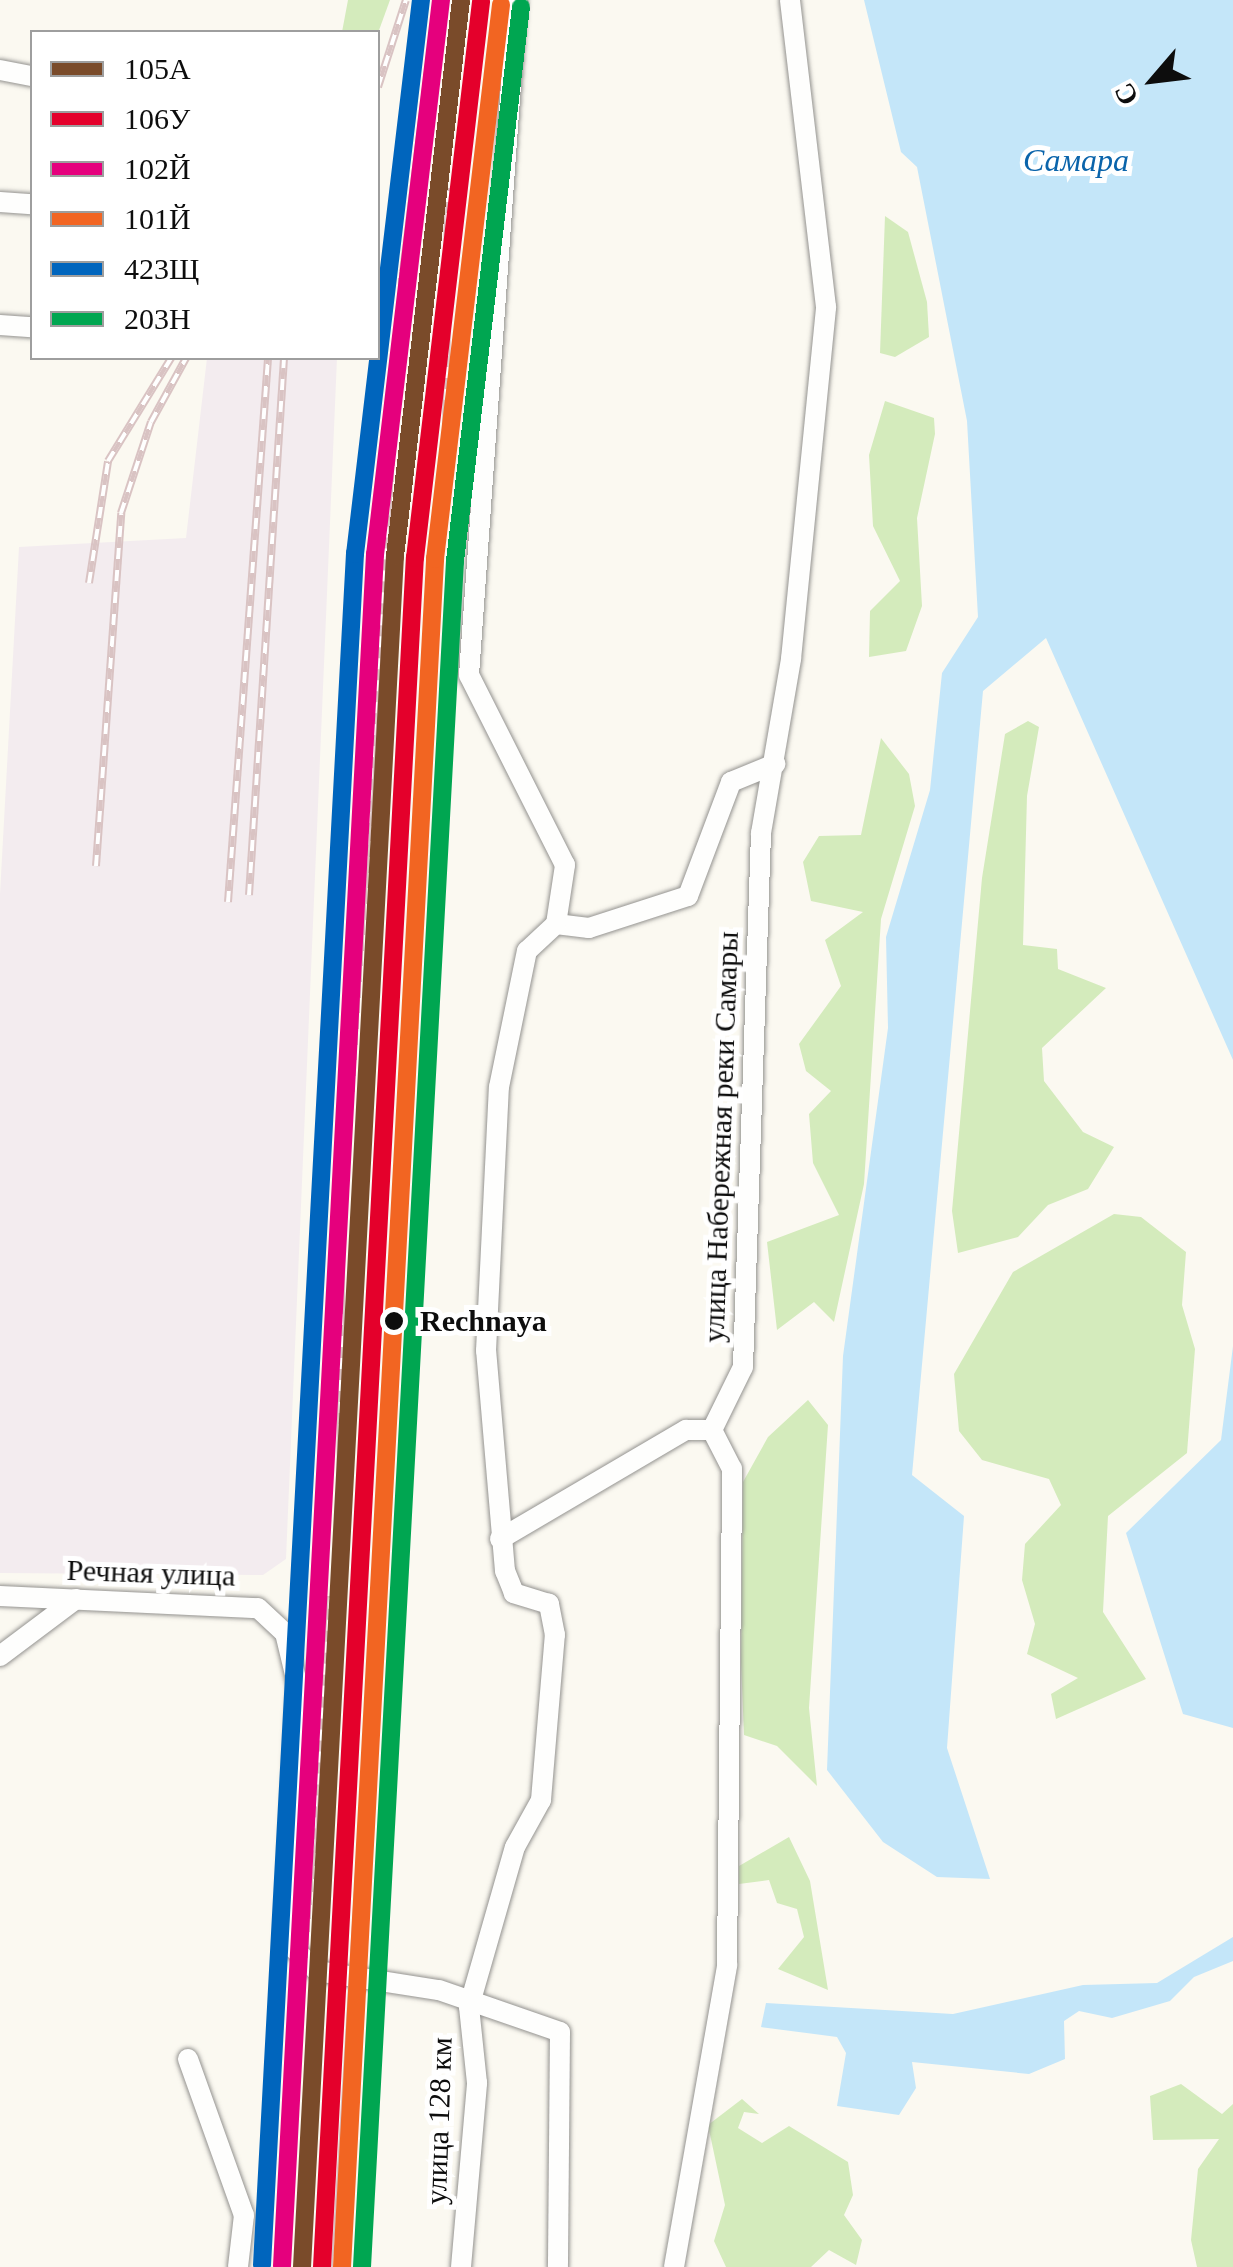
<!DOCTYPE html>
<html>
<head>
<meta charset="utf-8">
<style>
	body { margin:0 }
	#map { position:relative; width:1233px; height:2267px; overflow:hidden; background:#fbf9f1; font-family:Georgia,serif }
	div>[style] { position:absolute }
	.industrial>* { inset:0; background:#f3ecef }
	.forest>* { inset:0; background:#d4ebbc }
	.water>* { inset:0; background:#c4e6f9 }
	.roads { filter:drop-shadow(0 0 2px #949390) drop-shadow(0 0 2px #949390) }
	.minor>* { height:20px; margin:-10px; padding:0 10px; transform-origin:10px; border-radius:10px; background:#fefefd }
	.rail>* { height:8px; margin-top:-4px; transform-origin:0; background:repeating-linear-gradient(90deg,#fff 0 11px,#d9c3c3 0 22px); box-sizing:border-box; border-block:2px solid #d9c3c3 }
	.rail-1>* { height:18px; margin:-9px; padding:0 9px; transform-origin:9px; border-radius:9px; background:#7a4b2a }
	.rail-2>* { height:18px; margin:-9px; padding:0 9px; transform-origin:9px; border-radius:9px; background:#e4002b }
	.rail-3>* { height:18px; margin:-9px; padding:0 9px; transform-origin:9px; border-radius:9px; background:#e5007d }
	.rail-4>* { height:18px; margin:-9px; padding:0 9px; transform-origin:9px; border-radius:9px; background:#f26522 }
	.rail-5>* { height:18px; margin:-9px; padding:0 9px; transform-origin:9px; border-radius:9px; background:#0065bd }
	.rail-6>* { height:18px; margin:-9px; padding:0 9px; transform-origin:9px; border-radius:9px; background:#00a651 }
	.dots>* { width:28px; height:28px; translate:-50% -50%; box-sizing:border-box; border:5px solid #fff; border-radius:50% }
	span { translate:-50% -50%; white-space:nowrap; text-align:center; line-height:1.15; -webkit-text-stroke:10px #fff; paint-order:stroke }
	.street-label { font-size:30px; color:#0d0d0d }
	.stop-label { font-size:30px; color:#0d0d0d; font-weight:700 }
	.left { translate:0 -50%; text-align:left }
	.water-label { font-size:32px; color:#0a64ab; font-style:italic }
	.legend { position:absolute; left:30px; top:30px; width:350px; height:330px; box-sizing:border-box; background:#fff; border:2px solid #9e9e9e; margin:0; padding:12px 18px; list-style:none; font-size:30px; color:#0d0d0d }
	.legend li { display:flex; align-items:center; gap:20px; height:50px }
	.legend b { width:50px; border:2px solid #9e9e9e }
	.north { position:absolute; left:1103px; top:30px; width:100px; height:100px; -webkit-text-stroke:8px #fff; paint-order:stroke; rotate:242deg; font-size:28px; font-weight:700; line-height:40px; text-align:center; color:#0d0d0d }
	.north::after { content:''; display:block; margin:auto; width:35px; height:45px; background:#0d0d0d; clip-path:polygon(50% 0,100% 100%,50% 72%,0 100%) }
</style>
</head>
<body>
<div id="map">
	<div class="industrial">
		<div style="clip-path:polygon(207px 358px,337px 358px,286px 1559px,263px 1575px,0 1573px,0 894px,19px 547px,186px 538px)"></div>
	</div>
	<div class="forest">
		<div style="clip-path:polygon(348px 0,390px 0,378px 33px,342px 32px)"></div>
		<div style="clip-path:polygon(885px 216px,908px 232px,927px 302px,929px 337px,895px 357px,880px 353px)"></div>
		<div style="clip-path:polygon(885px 401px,934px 418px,935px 434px,917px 518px,922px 606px,906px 651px,869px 657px,870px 611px,900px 581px,873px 526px,869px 455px)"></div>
		<div style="clip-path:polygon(1028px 721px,1039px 727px,1027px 796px,1023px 945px,1057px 949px,1058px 969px,1106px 988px,1042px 1048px,1044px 1081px,1083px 1132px,1114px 1147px,1088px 1189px,1048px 1205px,1018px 1237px,958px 1253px,952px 1211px,982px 878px,1005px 734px)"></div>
		<div style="clip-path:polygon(881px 738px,909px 774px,915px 806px,881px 919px,864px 1184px,834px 1322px,814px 1302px,777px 1330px,767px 1242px,839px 1215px,813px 1163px,809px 1114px,831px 1091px,806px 1071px,799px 1044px,841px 986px,825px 940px,863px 912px,811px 901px,803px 862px,819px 836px,861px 835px)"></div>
		<div style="clip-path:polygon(1114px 1214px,1141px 1217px,1186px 1252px,1182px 1305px,1195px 1349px,1187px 1453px,1108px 1516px,1103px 1612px,1146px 1679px,1056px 1719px,1051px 1694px,1078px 1678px,1027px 1654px,1035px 1624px,1022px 1580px,1025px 1544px,1061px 1505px,1049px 1479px,982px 1460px,959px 1431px,954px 1374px,1013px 1272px)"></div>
		<div style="clip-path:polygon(808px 1400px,828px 1425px,809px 1708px,817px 1786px,777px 1746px,744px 1735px,741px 1662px,743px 1482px,768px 1437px)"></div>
		<div style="clip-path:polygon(789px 1837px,810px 1881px,828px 1990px,778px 1969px,804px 1937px,797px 1909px,777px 1903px,769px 1880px,739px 1884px,739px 1866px)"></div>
		<div style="clip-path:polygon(1181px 2084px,1222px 2114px,1233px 2104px,1233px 2267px,1197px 2267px,1191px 2240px,1198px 2169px,1219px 2139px,1153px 2140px,1150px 2096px)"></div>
		<div style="clip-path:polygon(742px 2099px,759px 2114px,744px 2112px,738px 2128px,762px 2143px,789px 2126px,848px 2162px,853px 2195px,844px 2215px,862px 2240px,856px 2265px,829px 2250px,811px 2267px,726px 2267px,714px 2241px,725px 2205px,708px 2125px)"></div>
	</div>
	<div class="water">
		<div style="clip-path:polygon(864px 0,1233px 0,1233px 1060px,1046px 638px,983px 691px,912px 1475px,964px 1516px,947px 1748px,990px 1879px,937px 1877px,883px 1842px,827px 1770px,843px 1356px,888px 1028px,886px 937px,930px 790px,942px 673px,978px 617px,967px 421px,917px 167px,901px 152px)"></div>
		<div style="clip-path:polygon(1233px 1346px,1233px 1728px,1183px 1714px,1126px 1533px,1221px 1440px)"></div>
		<div style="clip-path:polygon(1233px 1937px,1233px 1961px,1194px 1977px,1170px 2001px,1112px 2018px,1079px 2011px,1064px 2021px,1065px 2059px,1029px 2074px,912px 2062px,916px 2088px,899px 2115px,837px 2106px,846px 2053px,837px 2037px,761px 2027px,766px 2003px,953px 2014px,1083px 1985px,1157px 1983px)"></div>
	</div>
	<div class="roads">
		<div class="minor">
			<div style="left:0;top:70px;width:33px;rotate:11deg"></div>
			<div style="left:0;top:202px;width:32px;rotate:4deg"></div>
			<div style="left:0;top:325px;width:32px;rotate:4deg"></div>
			<div style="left:556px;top:924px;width:33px;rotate:7deg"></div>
			<div style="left:589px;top:928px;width:104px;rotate:-17.9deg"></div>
			<div style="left:688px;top:896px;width:122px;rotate:-69.3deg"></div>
			<div style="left:731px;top:782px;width:48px;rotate:-22.2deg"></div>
			<div style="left:500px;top:1539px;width:216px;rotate:-30.4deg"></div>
			<div style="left:686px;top:1430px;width:26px"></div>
			<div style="left:0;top:1596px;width:258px;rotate:2.7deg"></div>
			<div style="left:258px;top:1608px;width:37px;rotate:43deg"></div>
			<div style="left:285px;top:1633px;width:56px;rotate:76.5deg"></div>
			<div style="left:298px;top:1687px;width:254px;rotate:92.7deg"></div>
			<div style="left:286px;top:1941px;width:43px;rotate:44.1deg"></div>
			<div style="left:317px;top:1971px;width:123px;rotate:8.9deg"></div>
			<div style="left:439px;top:1990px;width:128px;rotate:19.1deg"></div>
			<div style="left:560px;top:2032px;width:235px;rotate:90.5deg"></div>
			<div style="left:0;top:1656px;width:95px;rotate:-36.9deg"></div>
			<div style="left:188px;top:2059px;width:166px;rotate:70.3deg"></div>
			<div style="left:244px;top:2215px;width:52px;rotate:96.6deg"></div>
			<div style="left:461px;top:2267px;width:185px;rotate:-85deg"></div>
			<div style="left:477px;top:2083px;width:76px;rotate:-96deg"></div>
			<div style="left:469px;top:2007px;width:166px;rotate:-74deg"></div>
			<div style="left:515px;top:1847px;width:54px;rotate:-61deg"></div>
			<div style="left:541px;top:1800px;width:166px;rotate:-85.2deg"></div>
			<div style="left:555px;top:1635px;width:32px;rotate:-101deg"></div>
			<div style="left:549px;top:1604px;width:37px;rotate:-163deg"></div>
			<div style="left:514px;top:1593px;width:24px;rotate:-112deg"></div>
			<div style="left:505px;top:1571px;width:221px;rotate:-94.9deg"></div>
			<div style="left:486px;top:1351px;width:264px;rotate:-87.2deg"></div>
			<div style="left:499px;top:1087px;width:139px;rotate:-78.4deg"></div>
			<div style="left:527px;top:951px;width:40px;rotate:-43deg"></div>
			<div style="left:556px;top:924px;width:60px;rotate:-81.3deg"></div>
			<div style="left:565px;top:865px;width:213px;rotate:-116.8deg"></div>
			<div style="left:469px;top:675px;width:677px;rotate:-85.93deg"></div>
			<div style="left:674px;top:2267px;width:307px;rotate:-80deg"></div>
			<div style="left:727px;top:1965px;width:496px;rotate:-89.4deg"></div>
			<div style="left:732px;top:1469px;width:44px;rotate:-117.1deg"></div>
			<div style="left:712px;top:1430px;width:70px;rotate:-63.8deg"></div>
			<div style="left:743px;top:1367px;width:534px;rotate:-88.07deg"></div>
			<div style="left:761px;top:833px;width:177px;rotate:-80.2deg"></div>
			<div style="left:791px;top:659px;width:354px;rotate:-84.3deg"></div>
			<div style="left:826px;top:307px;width:309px;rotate:-96.7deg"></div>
		</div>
	</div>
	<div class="rail">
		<div style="left:378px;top:87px;width:91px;rotate:-72.2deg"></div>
		<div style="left:89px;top:583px;width:123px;rotate:-81.1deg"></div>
		<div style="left:108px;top:461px;width:121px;rotate:-58.5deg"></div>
		<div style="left:96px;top:866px;width:354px;rotate:-85.9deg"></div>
		<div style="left:121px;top:513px;width:96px;rotate:-71.8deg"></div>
		<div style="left:151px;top:422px;width:73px;rotate:-61.3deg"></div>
		<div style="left:249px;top:895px;width:538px;rotate:-86.27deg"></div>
		<div style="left:228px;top:902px;width:545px;rotate:-85.79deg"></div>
		<div style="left:340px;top:1611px;width:371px;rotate:-89.8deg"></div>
		<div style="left:341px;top:1240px;width:970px;rotate:-86.34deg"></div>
		<div style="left:403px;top:272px;width:274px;rotate:-82.9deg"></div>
		<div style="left:280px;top:2267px;width:673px;rotate:-85.65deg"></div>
		<div style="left:335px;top:2267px;width:1826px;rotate:-86.52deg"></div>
		<div style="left:446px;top:444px;width:256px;rotate:-89.6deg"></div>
	</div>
	<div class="rail-1">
		<div style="left:302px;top:2267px;width:1714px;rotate:-86.89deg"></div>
		<div style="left:395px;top:556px;width:560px;rotate:-83.23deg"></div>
	</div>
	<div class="rail-2">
		<div style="left:322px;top:2267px;width:1712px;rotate:-86.89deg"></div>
		<div style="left:415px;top:558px;width:560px;rotate:-83.23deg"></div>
	</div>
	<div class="rail-3">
		<div style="left:282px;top:2266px;width:1714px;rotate:-86.89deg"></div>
		<div style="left:375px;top:555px;width:559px;rotate:-83.22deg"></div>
	</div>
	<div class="rail-4">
		<div style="left:342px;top:2267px;width:1711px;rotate:-86.88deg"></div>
		<div style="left:435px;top:559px;width:558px;rotate:-83.21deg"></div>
	</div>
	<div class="rail-5">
		<div style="left:262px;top:2265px;width:1714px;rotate:-86.89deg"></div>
		<div style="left:355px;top:554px;width:558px;rotate:-83.21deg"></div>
	</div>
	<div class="rail-6">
		<div style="left:362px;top:2267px;width:1709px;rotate:-86.88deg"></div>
		<div style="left:455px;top:561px;width:558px;rotate:-83.21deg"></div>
	</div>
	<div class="dots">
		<div style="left:394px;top:1321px;background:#0d0d0d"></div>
	</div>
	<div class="street-label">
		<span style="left:721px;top:1137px;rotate:-88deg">улица Набережная реки Самары</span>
		<span style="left:151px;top:1573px;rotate:2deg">Речная улица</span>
		<span style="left:439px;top:2121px;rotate:-88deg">улица 128 км</span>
	</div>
	<div class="stop-label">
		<span class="left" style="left:420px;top:1321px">Rechnaya</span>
	</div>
	<div class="water-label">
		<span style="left:1076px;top:160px">Самара</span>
	</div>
	<ul class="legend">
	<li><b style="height:12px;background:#7a4b2a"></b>105А</li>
	<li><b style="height:12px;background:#e4002b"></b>106У</li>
	<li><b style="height:12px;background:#e5007d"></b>102Й</li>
	<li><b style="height:12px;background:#f26522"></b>101Й</li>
	<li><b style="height:12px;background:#0065bd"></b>423Щ</li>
	<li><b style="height:12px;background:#00a651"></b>203Н</li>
	</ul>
	<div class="north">С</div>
</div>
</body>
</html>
